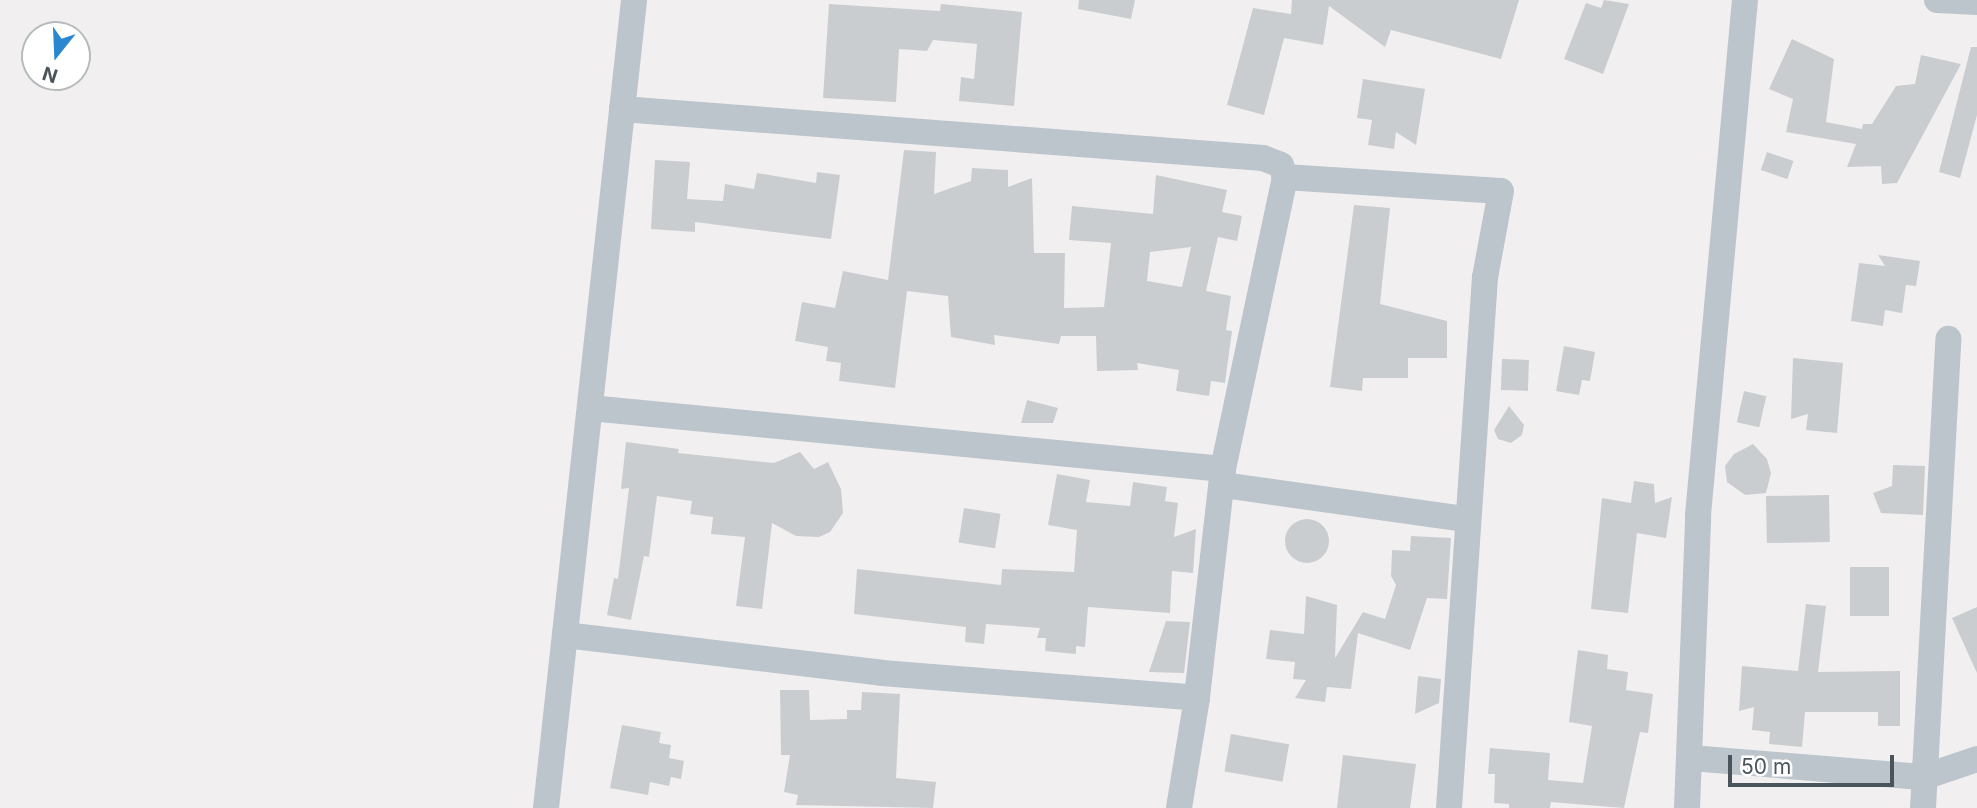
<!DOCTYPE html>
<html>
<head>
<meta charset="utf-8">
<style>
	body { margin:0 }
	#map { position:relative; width:1977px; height:808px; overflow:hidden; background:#f2eff0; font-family:Inter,sans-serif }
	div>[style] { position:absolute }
	.building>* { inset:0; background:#cacdd0; transform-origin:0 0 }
	.round { border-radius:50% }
	.minor>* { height:26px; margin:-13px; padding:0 13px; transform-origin:13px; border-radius:13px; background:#bcc5cb }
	span { translate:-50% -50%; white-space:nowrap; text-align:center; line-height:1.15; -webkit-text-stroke:7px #fff; paint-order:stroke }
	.north { position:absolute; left:21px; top:21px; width:70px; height:70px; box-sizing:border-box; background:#fff; border:2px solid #b6bbbd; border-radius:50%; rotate:198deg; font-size:19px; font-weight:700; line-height:28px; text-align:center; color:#49555b }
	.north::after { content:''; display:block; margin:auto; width:24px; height:32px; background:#2a86d1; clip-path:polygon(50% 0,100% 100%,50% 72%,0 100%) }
	.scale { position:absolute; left:1728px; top:755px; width:166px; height:32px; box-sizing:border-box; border:4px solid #49555b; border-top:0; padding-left:9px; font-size:21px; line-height:24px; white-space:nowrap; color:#49555b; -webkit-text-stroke:5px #fff; paint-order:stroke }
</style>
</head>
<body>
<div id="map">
	<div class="building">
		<div style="clip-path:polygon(1079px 0,1135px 0,1131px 19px,1078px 9px)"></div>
		<div style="clip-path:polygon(1292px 0,1519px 0,1501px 59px,1391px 30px,1385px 47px,1329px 6px,1323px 45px,1284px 38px,1264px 115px,1227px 105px,1253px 8px,1291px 14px)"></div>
		<div style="clip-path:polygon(1604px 0,1629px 4px,1603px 74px,1564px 59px,1586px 3px,1601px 8px)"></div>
		<div style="clip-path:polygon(829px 4px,940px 11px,941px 4px,1022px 12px,1014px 106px,959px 101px,961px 77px,974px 79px,977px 44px,933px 40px,927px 51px,899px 49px,896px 102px,823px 98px)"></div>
		<div style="clip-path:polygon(1792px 39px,1834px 59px,1826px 122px,1862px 129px,1863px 124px,1872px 124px,1896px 86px,1915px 84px,1921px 55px,1961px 64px,1897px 183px,1882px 184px,1881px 166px,1847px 167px,1856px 144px,1786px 132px,1793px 99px,1769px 89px)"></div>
		<div style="clip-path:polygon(1971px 47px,1977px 47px,1977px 115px,1960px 178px,1939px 172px)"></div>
		<div style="clip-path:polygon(1363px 79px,1425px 89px,1416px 145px,1396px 132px,1394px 149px,1368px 145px,1372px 120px,1357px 118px)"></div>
		<div style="clip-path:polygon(evenodd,904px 150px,936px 152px,934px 194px,971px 181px,972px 168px,1008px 170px,1008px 187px,1032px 178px,1034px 253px,1065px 253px,1064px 308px,1104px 307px,1111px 243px,1069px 240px,1072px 206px,1153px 214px,1156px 175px,1227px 190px,1222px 212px,1242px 216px,1237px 241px,1218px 237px,1206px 291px,1231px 296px,1226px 330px,1232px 331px,1225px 383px,1211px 381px,1209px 396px,1176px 391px,1179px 370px,1137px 363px,1138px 370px,1097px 371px,1096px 336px,1061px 336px,1059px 344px,994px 335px,995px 345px,951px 337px,948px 296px,907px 291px,895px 388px,839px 381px,841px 363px,826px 361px,828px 347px,795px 341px,802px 302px,835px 308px,843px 271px,888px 280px,904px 150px,1191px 247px,1182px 287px,1147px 281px,1150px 252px,1191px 247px)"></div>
		<div style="left:1767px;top:152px;width:28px;height:19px;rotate:19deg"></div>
		<div style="clip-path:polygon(655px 160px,690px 162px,687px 199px,723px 201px,725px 184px,754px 189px,757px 173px,816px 183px,817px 172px,840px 175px,831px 239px,695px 222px,695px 232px,651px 229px)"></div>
		<div style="clip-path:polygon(1354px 205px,1390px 208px,1380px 304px,1447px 321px,1447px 358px,1408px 358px,1408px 378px,1363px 378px,1362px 391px,1330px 387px)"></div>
		<div style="clip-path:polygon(1878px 255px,1920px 261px,1916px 286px,1906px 285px,1902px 313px,1885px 310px,1883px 326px,1851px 321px,1859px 263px,1885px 266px)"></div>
		<div style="clip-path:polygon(1564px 346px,1595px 352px,1590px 381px,1582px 380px,1579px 395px,1556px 391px)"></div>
		<div style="clip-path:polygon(1793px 358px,1843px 363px,1837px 433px,1806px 430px,1808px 414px,1791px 419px)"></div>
		<div style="left:1502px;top:359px;width:27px;height:31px;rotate:2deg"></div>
		<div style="left:1744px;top:391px;width:23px;height:32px;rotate:13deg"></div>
		<div style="clip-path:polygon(1027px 400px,1058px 408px,1053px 423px,1021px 423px)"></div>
		<div style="clip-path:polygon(1509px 406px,1524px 425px,1522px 435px,1511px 443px,1498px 439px,1494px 430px)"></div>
		<div style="clip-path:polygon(626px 442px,679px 449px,678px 453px,774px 463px,800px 452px,814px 469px,828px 462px,841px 489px,843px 513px,830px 532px,819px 537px,796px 536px,772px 523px,762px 609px,736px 606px,745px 537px,711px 534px,713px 517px,690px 514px,692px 501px,657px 496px,649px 557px,644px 556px,631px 620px,607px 615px,614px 578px,618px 579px,629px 488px,621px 489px)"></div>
		<div style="clip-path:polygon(1753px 444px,1767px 459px,1771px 473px,1766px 493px,1745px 495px,1727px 482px,1725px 466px,1734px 454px)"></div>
		<div style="clip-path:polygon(1893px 465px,1925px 466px,1923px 515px,1881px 513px,1873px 493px,1892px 486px)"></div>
		<div style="clip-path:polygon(1057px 474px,1090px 480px,1086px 502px,1130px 506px,1133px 482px,1167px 487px,1165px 501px,1178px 503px,1174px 537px,1196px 529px,1193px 573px,1172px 571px,1170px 613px,1088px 607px,1085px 647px,1076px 646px,1076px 654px,1045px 651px,1046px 638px,1037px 638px,1040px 628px,986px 624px,984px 644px,965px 642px,966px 627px,854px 614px,857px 569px,1001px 585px,1002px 569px,1074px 572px,1077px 530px,1048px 525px)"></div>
		<div style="clip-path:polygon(1634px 481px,1654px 484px,1655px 503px,1672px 497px,1666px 538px,1637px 533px,1628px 613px,1591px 609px,1602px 498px,1631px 503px)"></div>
		<div style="left:1829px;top:495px;width:47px;height:63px;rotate:89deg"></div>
		<div style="left:964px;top:508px;width:37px;height:35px;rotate:9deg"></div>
		<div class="round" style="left:1285px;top:519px;width:44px;height:44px"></div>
		<div style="clip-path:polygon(1411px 536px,1451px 538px,1447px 599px,1427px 598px,1410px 650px,1358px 633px,1351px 689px,1327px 687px,1325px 702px,1295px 698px,1306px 680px,1293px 679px,1295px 662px,1266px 659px,1270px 630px,1304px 634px,1306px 596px,1337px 605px,1335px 658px,1363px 612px,1385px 619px,1396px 585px,1391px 576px,1392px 550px,1410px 551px)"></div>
		<div style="left:1850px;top:567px;width:39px;height:49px"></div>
		<div style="clip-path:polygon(1806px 604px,1826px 606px,1818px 672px,1900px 671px,1900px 726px,1878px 726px,1878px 712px,1805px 712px,1802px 747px,1769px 744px,1770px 732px,1752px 730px,1754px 707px,1739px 711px,1742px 666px,1798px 671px)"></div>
		<div style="clip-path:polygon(1977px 607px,1977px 673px,1952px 618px)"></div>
		<div style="clip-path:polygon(1166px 621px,1190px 622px,1184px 673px,1149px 672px)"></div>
		<div style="clip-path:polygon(1578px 650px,1608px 655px,1607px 669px,1628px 672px,1626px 690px,1653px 694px,1648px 733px,1640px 732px,1624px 808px,1551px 802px,1550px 808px,1509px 808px,1509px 804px,1494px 803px,1495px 774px,1488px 774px,1490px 748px,1550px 753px,1548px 780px,1583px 783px,1592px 726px,1569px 722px)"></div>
		<div style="clip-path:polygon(1418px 676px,1441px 679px,1439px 703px,1415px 714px)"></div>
		<div style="clip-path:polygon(780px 690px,809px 690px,810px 720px,847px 719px,847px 710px,861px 710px,862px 692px,900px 694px,896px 778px,936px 782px,933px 808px,796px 805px,798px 795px,784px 792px,790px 755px,781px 755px)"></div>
		<div style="clip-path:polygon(622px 725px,661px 732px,659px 743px,671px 745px,669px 758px,684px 761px,681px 779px,671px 777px,669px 786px,650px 782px,648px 795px,610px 788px)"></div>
		<div style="left:1231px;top:734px;width:59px;height:38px;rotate:10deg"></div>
		<div style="clip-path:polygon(1343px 755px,1416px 764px,1410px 808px,1337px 808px)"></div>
	</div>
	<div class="minor">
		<div style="left:1937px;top:0;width:40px;rotate:2.9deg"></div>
		<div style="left:622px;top:109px;width:643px;rotate:4.37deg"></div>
		<div style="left:1263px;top:158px;width:19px;rotate:21deg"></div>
		<div style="left:1281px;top:165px;width:13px;rotate:72deg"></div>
		<div style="left:1285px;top:177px;width:299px;rotate:102deg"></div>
		<div style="left:1223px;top:469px;width:230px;rotate:96.5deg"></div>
		<div style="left:1197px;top:698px;width:111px;rotate:99.3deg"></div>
		<div style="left:1285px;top:177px;width:216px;rotate:3.7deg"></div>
		<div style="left:1501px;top:191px;width:87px;rotate:100.5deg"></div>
		<div style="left:1485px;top:277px;width:532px;rotate:93.88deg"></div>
		<div style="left:590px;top:408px;width:636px;rotate:5.5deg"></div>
		<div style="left:1223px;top:485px;width:245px;rotate:8deg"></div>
		<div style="left:565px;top:635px;width:319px;rotate:6.8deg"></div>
		<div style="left:882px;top:673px;width:316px;rotate:4.5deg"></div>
		<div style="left:1691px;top:758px;width:234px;rotate:4.7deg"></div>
		<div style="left:1924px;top:777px;width:56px;rotate:-18.8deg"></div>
		<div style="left:546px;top:808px;width:813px;rotate:-83.78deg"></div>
		<div style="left:1687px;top:808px;width:293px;rotate:-87.8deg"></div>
		<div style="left:1698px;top:515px;width:517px;rotate:-84.79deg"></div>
		<div style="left:1923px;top:808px;width:470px;rotate:-86.9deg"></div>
	</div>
	<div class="north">N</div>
	<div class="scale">50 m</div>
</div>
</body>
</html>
